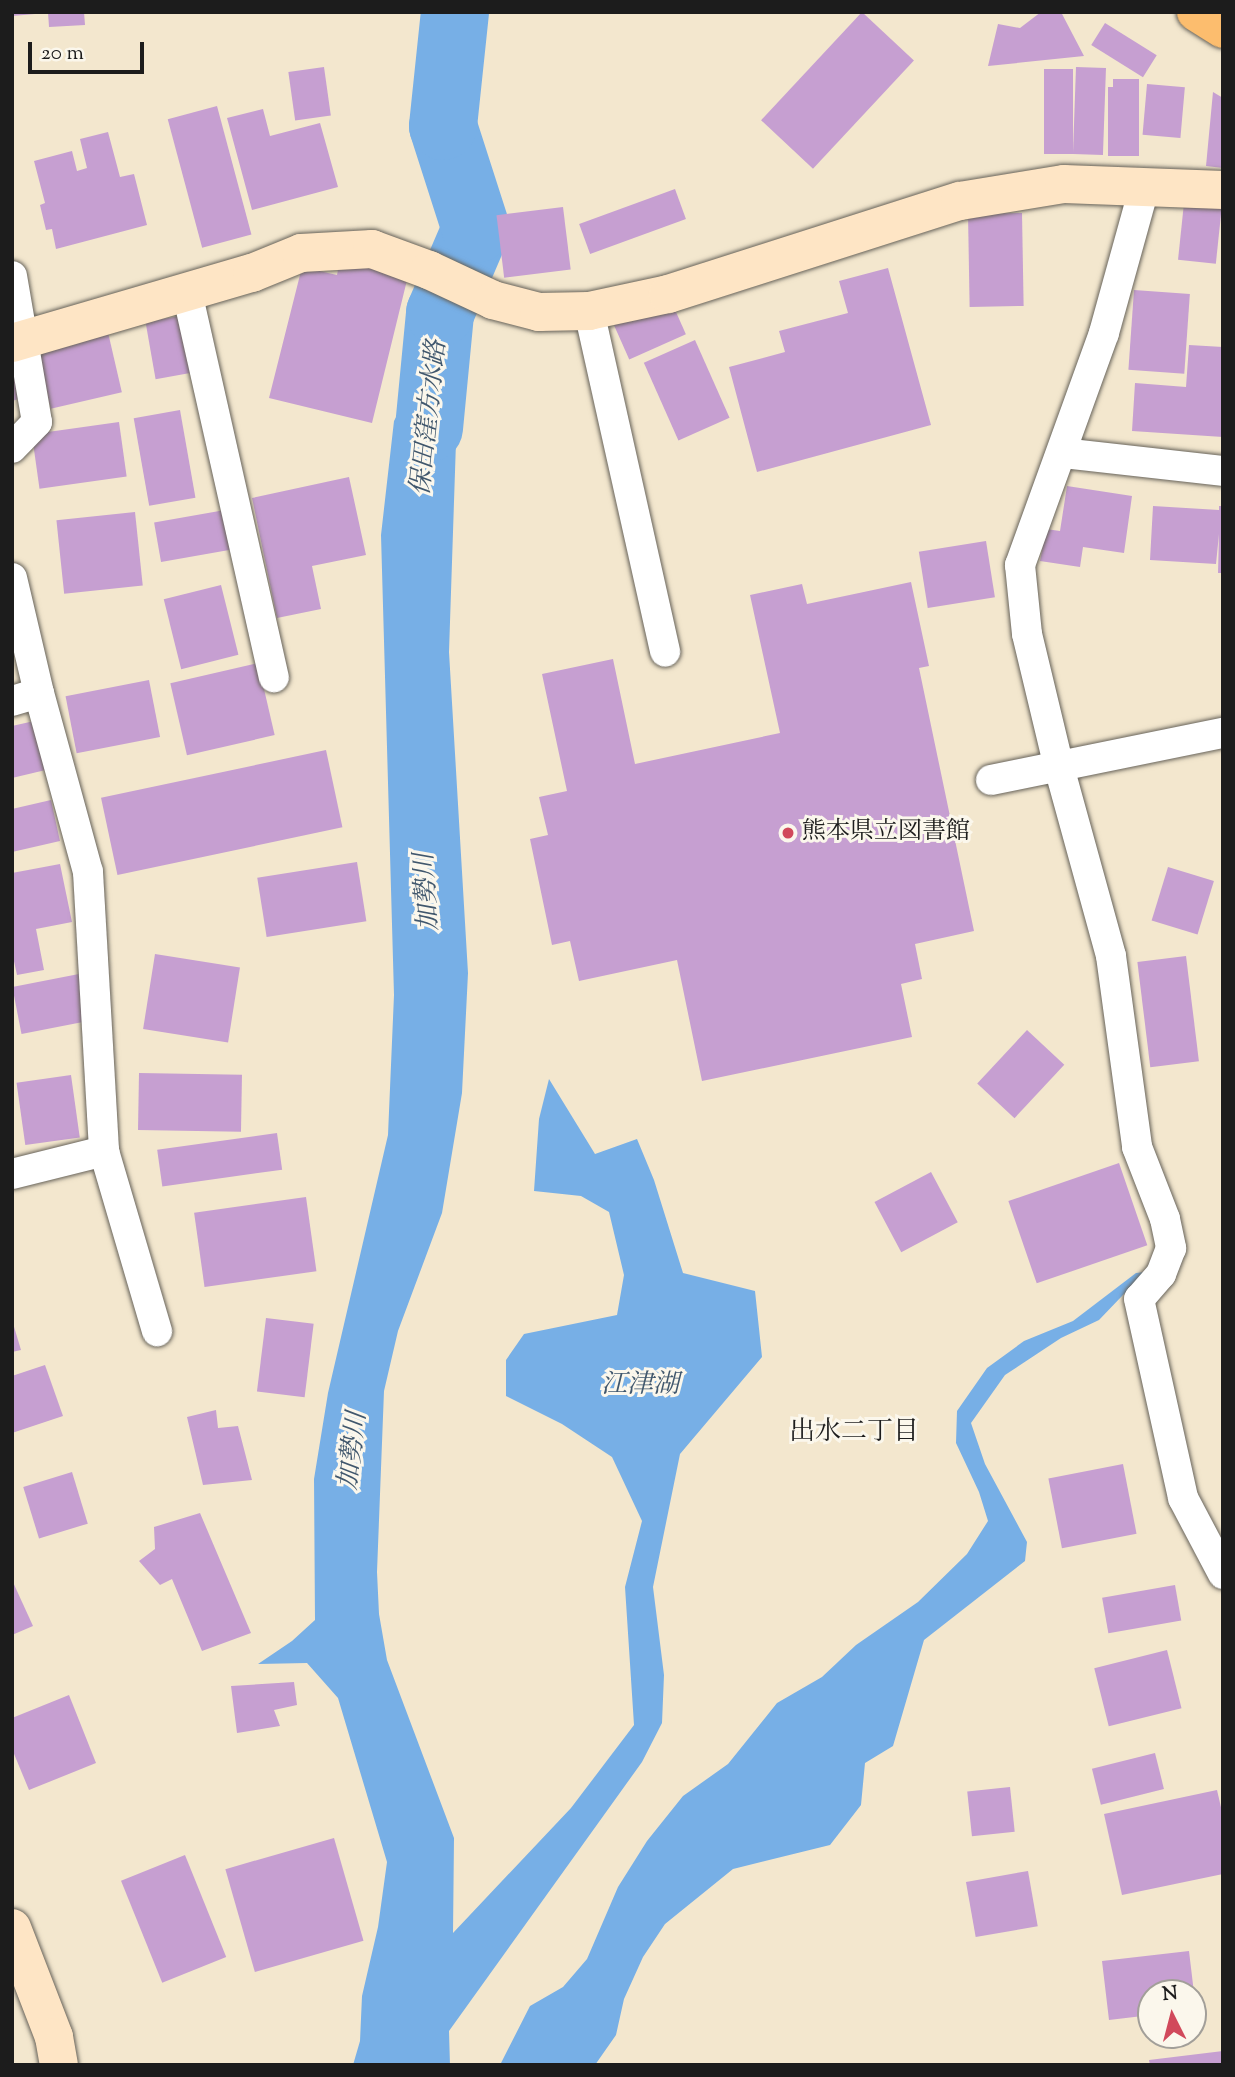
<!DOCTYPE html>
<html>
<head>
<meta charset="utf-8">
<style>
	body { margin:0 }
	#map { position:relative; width:1235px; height:2077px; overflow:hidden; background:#f3e7ce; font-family:"Sorts Mill Goudy","Noto Serif JP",serif }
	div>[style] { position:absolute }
	.water>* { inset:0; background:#77afe6 }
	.river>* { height:68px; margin:-34px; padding:0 34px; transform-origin:34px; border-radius:34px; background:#77afe6 }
	.building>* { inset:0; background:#c69fd1; transform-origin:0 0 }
	.roads { filter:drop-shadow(0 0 2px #67635a) drop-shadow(0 0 2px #67635a) }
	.street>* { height:30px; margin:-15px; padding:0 15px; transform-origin:15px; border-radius:15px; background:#fff }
	.secondary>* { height:38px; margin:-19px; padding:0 19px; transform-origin:19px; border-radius:19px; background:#fee5c5 }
	.primary>* { height:38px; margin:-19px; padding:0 19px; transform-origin:19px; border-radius:19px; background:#fcbd6e }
	.dots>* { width:19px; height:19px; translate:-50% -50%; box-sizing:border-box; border:4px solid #fbf7ec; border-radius:50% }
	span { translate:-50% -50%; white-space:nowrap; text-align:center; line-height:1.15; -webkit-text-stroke:6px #fbf7ec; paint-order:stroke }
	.poi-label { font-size:24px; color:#1c1c1c }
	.left { translate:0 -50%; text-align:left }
	.water-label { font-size:26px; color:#40576d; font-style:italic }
	.neighbourhood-label { font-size:26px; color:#1c1c1c }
	.frame { position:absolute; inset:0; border:14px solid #1c1c1c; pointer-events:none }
	.north { position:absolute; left:1137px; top:1979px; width:70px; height:70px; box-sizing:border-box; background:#fbf7ec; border:2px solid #a29f99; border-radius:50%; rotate:354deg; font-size:19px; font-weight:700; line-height:28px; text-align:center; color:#1c1c1c }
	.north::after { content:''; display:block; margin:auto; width:24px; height:32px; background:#d1495b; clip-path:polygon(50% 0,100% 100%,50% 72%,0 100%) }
	.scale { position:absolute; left:28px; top:42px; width:116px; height:32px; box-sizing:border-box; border:4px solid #1c1c1c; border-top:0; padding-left:9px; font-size:21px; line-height:24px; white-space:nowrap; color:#1c1c1c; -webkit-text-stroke:5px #fbf7ec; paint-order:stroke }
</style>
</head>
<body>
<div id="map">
	<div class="water">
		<div style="clip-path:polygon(447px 320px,457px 412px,449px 652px,468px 973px,462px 1093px,442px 1213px,398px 1331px,384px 1391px,377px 1572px,379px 1614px,387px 1660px,454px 1838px,453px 1933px,571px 1808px,634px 1725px,625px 1587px,642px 1521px,612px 1457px,562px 1424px,506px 1396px,506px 1360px,524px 1334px,617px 1315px,624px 1275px,609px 1212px,581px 1196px,534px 1191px,539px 1119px,549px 1079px,595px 1154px,637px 1139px,654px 1180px,683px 1273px,755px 1291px,762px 1357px,680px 1454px,653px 1587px,664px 1675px,662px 1723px,642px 1762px,449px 2031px,450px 2065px,353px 2065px,360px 2041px,362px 1996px,378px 1927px,387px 1862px,338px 1698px,307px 1663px,258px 1664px,292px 1641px,315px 1620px,314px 1479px,328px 1393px,388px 1135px,394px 995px,381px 535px,394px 421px)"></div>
		<div style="clip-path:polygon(1145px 1272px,1099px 1320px,1061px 1338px,1005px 1375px,971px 1423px,985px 1464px,1027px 1542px,1025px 1561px,924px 1640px,893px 1746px,865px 1763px,861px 1805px,830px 1845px,733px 1869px,665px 1924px,643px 1957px,624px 1999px,616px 2035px,595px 2065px,500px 2065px,530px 2006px,563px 1987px,587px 1959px,618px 1887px,647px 1841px,683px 1796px,728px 1764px,777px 1703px,822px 1677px,856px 1645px,918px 1602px,967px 1554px,988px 1521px,979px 1492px,956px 1443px,957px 1411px,987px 1368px,1024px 1341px,1073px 1321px,1136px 1273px)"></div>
	</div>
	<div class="river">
		<div style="left:429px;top:428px;width:116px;rotate:-84.5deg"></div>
		<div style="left:440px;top:313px;width:91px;rotate:-66.8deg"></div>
		<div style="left:476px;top:229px;width:108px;rotate:-107.8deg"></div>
		<div style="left:443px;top:126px;width:115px;rotate:-84deg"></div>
	</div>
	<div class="building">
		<div style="clip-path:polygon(12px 12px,34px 12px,35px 14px,12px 16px)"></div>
		<div style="clip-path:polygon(48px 12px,84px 12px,85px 25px,49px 27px)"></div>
		<div style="left:862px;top:12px;width:71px;height:148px;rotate:43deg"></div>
		<div style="clip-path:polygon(1041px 12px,1061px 12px,1084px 56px,988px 66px,998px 24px,1020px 28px)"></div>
		<div style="left:1105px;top:23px;width:61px;height:26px;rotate:32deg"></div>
		<div style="left:324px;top:67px;width:49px;height:36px;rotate:82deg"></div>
		<div style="left:1076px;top:67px;width:30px;height:87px;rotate:2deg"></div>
		<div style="left:1044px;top:69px;width:29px;height:85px"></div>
		<div style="clip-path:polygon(1113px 79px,1139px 79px,1139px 156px,1108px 156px,1108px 87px,1113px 87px)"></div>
		<div style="left:1147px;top:84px;width:38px;height:51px;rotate:5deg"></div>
		<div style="clip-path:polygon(1213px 92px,1223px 98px,1223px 168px,1206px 166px)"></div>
		<div style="left:217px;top:106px;width:133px;height:51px;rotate:75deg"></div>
		<div style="clip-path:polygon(263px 109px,270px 136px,320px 123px,338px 187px,252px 210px,227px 118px)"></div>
		<div style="clip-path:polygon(108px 132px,120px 177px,134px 174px,147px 225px,56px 249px,52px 229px,46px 230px,40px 205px,45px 203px,34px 161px,72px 151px,77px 171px,87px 168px,80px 139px)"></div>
		<div style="left:675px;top:189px;width:32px;height:102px;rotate:70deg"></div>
		<div style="left:1184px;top:203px;width:38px;height:57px;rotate:6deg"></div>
		<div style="left:563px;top:207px;width:63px;height:67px;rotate:83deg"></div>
		<div style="left:1022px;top:213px;width:93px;height:54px;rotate:89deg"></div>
		<div style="clip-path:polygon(340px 260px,408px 276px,372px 423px,269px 398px,302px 267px,337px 275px)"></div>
		<div style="clip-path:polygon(888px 268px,931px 425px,757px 472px,729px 367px,785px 352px,779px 331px,848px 313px,839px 281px)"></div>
		<div style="left:1134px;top:290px;width:56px;height:80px;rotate:4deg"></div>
		<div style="left:668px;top:294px;width:44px;height:62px;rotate:66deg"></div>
		<div style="left:180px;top:316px;width:58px;height:35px;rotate:80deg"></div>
		<div style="left:107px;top:328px;width:66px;height:73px;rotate:77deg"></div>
		<div style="left:695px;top:340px;width:85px;height:56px;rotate:66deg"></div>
		<div style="clip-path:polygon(1189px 345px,1223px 347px,1223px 437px,1132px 431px,1135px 383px,1186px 387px)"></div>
		<div style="clip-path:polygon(12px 353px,28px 396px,12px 401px)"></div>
		<div style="left:180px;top:410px;width:89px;height:47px;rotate:80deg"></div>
		<div style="left:119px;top:422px;width:55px;height:88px;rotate:82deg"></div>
		<div style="clip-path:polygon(349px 477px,366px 555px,312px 566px,321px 609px,277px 618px,252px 498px)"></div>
		<div style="clip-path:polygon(1067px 486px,1132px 496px,1124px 553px,1083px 547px,1080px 567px,1040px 561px,1046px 529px,1060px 531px)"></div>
		<div style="clip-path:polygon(1153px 506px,1219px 510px,1219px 506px,1223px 506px,1223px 573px,1218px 573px,1219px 534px,1216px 564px,1150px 560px)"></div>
		<div style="left:225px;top:510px;width:40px;height:72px;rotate:80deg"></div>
		<div style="left:135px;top:512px;width:74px;height:79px;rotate:84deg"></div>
		<div style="left:986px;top:541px;width:57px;height:68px;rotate:81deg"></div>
		<div style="clip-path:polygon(911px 582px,929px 666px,919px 668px,974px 931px,915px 944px,922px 979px,901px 984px,912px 1037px,702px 1081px,677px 960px,579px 981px,570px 941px,552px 945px,530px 839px,548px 835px,539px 797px,567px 791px,542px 674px,613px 659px,635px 764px,780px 733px,750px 595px,802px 584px,807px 604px)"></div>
		<div style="left:221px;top:585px;width:72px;height:59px;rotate:76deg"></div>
		<div style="left:258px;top:663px;width:74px;height:90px;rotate:77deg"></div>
		<div style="left:149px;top:680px;width:58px;height:85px;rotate:79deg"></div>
		<div style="clip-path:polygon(43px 719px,54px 768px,12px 778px,12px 726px)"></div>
		<div style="left:326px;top:750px;width:79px;height:230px;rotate:78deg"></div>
		<div style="clip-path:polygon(51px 800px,60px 841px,12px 852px,12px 809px)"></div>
		<div style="left:357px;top:862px;width:60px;height:101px;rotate:81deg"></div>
		<div style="clip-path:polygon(60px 864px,72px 922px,36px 929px,44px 970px,17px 975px,12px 952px,12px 873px)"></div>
		<div style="left:1168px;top:867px;width:48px;height:56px;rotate:17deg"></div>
		<div style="left:155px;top:954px;width:86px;height:76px;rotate:9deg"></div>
		<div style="left:1186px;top:956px;width:106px;height:49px;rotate:83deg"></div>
		<div style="left:84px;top:973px;width:48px;height:73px;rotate:79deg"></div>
		<div style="left:1027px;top:1030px;width:51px;height:73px;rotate:43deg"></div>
		<div style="left:139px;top:1073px;width:103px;height:57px;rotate:1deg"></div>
		<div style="left:71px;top:1075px;width:63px;height:55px;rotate:82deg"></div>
		<div style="left:277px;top:1133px;width:37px;height:121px;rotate:82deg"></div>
		<div style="left:1119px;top:1163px;width:87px;height:117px;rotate:71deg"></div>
		<div style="left:931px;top:1172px;width:57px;height:64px;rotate:62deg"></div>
		<div style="left:306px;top:1197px;width:75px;height:113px;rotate:82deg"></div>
		<div style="left:266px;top:1318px;width:48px;height:74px;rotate:7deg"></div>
		<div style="clip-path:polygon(12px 1320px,21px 1350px,12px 1352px)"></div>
		<div style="clip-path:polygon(45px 1365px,63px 1416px,12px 1433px,12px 1376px)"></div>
		<div style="clip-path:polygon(216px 1410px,218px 1428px,238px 1426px,252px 1480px,203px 1485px,187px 1417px)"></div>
		<div style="left:1123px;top:1464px;width:71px;height:76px;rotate:79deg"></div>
		<div style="left:72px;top:1472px;width:54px;height:51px;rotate:73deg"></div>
		<div style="clip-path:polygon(200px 1513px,251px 1633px,202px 1651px,172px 1579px,160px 1585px,139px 1561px,155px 1549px,154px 1527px)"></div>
		<div style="clip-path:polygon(12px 1580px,33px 1626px,12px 1635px)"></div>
		<div style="left:1175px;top:1585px;width:36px;height:74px;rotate:80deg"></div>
		<div style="left:1167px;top:1650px;width:60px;height:75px;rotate:76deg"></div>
		<div style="clip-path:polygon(294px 1682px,297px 1705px,274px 1710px,280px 1726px,237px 1733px,231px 1686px)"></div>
		<div style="clip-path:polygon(69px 1695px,96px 1763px,29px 1790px,12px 1749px,12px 1718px)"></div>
		<div style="left:1155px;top:1753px;width:37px;height:65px;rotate:76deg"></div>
		<div style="left:1010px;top:1787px;width:45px;height:43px;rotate:84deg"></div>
		<div style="clip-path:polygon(1217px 1790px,1223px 1816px,1223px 1874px,1122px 1895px,1104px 1814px)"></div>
		<div style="left:334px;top:1838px;width:107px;height:113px;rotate:74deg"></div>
		<div style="left:185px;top:1855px;width:110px;height:69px;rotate:68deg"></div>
		<div style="left:1028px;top:1871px;width:56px;height:63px;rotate:80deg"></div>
		<div style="clip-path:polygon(1189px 1951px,1194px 1993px,1151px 1993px,1151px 2015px,1109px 2020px,1102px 1961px)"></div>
		<div style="clip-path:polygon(1223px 2051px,1223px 2065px,1150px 2065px,1149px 2060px)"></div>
	</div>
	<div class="roads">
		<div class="street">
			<div style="left:1145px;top:185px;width:154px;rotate:105.5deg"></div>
			<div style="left:1104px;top:333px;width:247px;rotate:109.9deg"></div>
			<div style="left:1020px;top:565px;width:69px;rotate:84.2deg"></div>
			<div style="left:1027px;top:634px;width:137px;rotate:76.5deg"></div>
			<div style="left:1059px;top:767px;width:196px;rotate:74.6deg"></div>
			<div style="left:1111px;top:956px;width:193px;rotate:82.2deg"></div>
			<div style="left:1137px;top:1147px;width:77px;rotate:68.7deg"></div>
			<div style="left:1165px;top:1219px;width:30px;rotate:78deg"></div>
			<div style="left:1171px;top:1248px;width:28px;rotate:111deg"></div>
			<div style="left:1161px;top:1274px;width:33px;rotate:131deg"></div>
			<div style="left:1139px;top:1299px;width:204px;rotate:77.5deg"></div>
			<div style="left:1183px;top:1498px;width:86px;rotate:62.2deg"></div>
			<div style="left:12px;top:276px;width:148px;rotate:80.3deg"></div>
			<div style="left:37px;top:422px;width:36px;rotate:134deg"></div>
			<div style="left:187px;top:292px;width:395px;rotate:77.3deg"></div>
			<div style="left:589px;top:311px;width:349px;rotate:77.4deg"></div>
			<div style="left:1063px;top:453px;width:161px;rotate:6.4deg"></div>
			<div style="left:12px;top:578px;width:118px;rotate:76.8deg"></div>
			<div style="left:39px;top:693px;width:186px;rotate:74.7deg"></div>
			<div style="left:88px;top:872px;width:279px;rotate:86.7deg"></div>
			<div style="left:104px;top:1151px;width:188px;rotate:73.6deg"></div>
			<div style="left:12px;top:701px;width:28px;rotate:-17deg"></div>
			<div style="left:991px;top:780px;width:237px;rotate:-11.5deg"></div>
			<div style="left:12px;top:1174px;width:95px;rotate:-14deg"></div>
		</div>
		<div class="secondary">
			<div style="left:12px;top:343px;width:250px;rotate:-16.3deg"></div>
			<div style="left:252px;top:273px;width:53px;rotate:-22.2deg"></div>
			<div style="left:301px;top:253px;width:71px;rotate:-3.2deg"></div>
			<div style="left:372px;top:249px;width:61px;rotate:20.2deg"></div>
			<div style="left:429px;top:270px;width:71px;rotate:25.1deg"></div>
			<div style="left:493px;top:300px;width:48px;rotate:14.6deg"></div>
			<div style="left:539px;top:312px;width:50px;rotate:-1.1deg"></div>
			<div style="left:589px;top:311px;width:81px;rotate:-12.1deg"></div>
			<div style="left:668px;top:294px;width:306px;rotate:-17.7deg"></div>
			<div style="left:960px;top:201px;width:105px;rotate:-9.3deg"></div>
			<div style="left:1064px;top:184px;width:159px;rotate:2.2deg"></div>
			<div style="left:12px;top:1928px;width:117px;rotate:68.9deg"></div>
			<div style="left:54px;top:2037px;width:28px;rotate:80deg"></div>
		</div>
		<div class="primary">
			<div style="left:1196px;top:12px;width:32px;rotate:32deg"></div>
		</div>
	</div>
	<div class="dots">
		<div style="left:788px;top:833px;background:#d1495b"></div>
	</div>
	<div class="poi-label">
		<span class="left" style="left:802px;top:833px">熊本県立図書館</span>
	</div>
	<div class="water-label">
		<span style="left:430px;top:418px;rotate:-84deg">保田窪方水路</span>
		<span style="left:428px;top:892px;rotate:-94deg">加勢川</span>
		<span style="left:640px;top:1386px">江津湖</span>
		<span style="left:354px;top:1451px;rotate:-83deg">加勢川</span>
	</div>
	<div class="neighbourhood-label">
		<span style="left:854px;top:1433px">出水二丁目</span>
	</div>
	<div class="frame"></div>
	<div class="north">N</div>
	<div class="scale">20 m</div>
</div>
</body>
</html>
